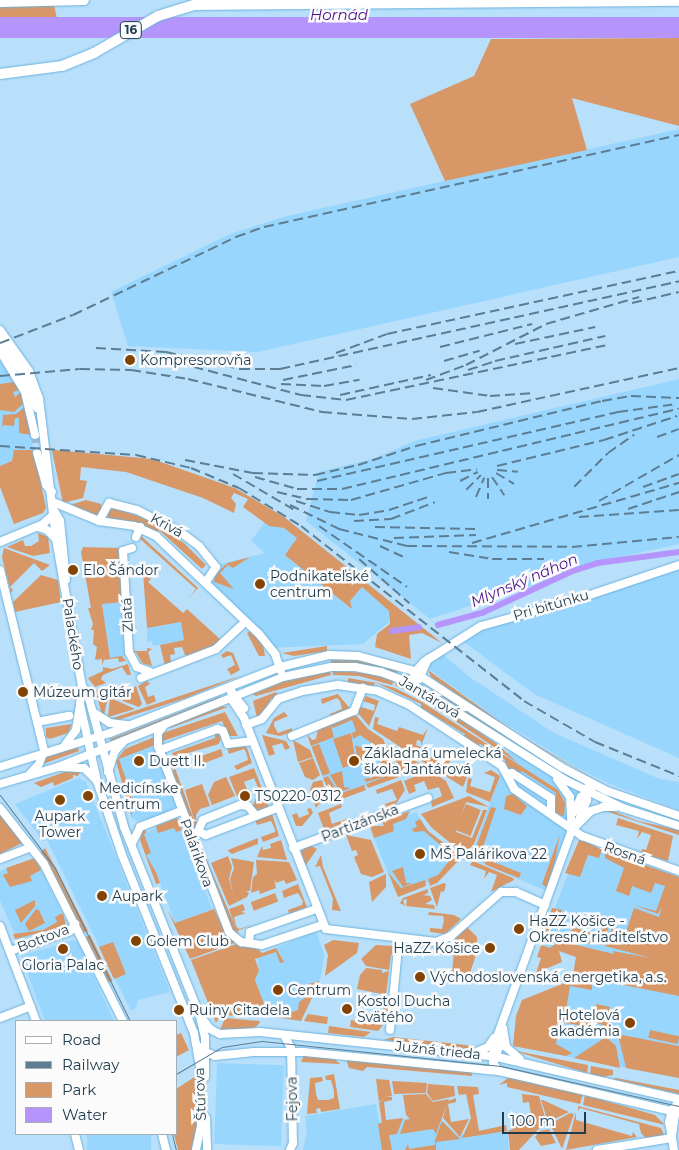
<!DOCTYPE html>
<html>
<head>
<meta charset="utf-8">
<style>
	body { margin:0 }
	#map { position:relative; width:679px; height:1150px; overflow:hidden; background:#b8e0fb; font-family:Montserrat,sans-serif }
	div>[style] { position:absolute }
	.built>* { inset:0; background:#99d6fd; transform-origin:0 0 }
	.green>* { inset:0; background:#d89767; transform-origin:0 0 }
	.water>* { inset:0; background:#b595fb; transform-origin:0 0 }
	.canal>* { height:5.5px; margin:-2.75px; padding:0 2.75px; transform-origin:2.75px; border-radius:2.75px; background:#b595fb }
	.minor-tunnel>* { height:8px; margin-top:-4px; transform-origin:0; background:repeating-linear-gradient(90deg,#99bfd8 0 8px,transparent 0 12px) }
	.roads { filter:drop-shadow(0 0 1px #6db2dc) drop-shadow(0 0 1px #6db2dc) }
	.minor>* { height:8px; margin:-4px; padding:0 4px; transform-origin:4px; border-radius:4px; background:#fff }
	.highway>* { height:10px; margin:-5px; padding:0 5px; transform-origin:5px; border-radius:5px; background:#fff }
	.tram>* { height:1px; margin:-0.5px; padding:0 0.5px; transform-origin:0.5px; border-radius:0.5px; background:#5c7d92 }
	.rail>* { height:2px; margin-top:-1px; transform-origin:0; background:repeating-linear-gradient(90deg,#5c7d92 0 10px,transparent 0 15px) }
	.dots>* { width:14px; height:14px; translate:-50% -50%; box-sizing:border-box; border:2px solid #fbfbfb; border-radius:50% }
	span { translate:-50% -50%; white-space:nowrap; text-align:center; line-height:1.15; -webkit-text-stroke:5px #fbfbfb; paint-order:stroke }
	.shield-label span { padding:1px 4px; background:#fbfbfb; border:1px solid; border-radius:4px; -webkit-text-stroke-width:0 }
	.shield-label { font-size:12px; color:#1e3b4c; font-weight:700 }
	.poi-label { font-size:14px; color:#1e3b4c }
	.left { translate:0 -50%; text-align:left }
	.right { translate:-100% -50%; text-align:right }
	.street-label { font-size:14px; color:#1e3b4c }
	.water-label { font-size:15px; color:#4c138c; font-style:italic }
	.legend { position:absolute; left:15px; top:1020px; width:162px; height:115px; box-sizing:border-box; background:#fbfbfb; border:1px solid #a3aeb5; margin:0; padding:6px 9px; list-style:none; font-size:15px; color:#1e3b4c }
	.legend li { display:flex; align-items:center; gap:10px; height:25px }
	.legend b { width:25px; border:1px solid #a3aeb5 }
	.scale { position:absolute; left:502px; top:1112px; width:84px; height:22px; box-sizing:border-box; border:2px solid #1e3b4c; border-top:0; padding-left:6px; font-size:15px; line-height:18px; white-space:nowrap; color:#1e3b4c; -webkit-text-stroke:4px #fbfbfb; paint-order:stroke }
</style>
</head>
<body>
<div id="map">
	<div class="built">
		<div style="clip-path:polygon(679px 129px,679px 257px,258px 352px,128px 346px,111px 292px,230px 234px,287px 216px)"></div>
		<div style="clip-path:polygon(0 360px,21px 392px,34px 452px,0 468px)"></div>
		<div style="clip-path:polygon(679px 379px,679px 544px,616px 558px,430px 619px,306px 521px,319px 472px,376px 458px,414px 441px)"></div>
		<div style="clip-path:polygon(264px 523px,284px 528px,297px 538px,286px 554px,350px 601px,362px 587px,389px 611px,389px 622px,363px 644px,270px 648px,206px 582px,221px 564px,265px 553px,251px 541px)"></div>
		<div style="clip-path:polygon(679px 565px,679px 758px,534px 694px,460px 639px,472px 631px)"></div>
		<div style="clip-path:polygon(123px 602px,126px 656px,110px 658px,102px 603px)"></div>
		<div style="clip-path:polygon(181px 622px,185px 640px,153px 646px,152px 641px,147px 642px,147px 628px)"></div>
		<div style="clip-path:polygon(440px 652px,471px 678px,554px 733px,660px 779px,679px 782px,679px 810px,610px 784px,576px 767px,496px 718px,427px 668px,428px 659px)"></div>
		<div style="clip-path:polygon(355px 717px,386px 746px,398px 774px,331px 799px,310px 743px,315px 742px,322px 729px)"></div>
		<div style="clip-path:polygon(157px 736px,155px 745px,176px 807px,160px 816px,137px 821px,132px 818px,116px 761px,125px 749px)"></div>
		<div style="clip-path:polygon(510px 747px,588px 792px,549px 892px,465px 856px,475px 845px)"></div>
		<div style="clip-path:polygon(78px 778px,86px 782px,170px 992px,138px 1000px,136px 1008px,131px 1011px,47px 840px,43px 841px,15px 804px)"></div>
		<div style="clip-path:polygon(416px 812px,428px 831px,461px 856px,439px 878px,397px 895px,374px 838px,387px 823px)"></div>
		<div style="clip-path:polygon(177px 817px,212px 909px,175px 923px,156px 872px,146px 855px,144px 834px)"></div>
		<div style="clip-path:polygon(578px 847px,597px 854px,599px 849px,679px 877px,679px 1078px,513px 1046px,516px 1016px,522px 1000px,572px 982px,576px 957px,541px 945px)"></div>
		<div style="clip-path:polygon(35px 858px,67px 923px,18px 941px,0 901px,0 871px)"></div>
		<div style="clip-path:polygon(316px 931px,324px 955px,321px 976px,301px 1021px,269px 1017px,255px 980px,259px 970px,257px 956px,276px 952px,283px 962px,276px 948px)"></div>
		<div style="clip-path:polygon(73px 940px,78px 942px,114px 1021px,45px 1021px,21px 956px)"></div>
		<div style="left:217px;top:1063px;width:67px;height:81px;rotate:2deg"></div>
		<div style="clip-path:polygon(376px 1104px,379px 1122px,410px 1118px,412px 1132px,438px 1128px,441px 1119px,457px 1135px,507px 1129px,509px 1150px,303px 1150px,307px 1131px,305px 1116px)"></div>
		<div style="left:87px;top:1134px;width:64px;height:16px"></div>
	</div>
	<div class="green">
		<div style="clip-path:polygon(54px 5px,58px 23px,0 22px,0 6px)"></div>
		<div style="clip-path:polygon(679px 38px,679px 126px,572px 98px,587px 150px,445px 181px,410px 104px,474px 76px,491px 39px)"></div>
		<div style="clip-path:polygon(14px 382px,20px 390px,13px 392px,15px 397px,21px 392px,25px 402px,14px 412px,0 410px,0 384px)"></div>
		<div style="clip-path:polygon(26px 406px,32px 435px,19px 433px,19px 418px,15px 418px,14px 426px,3px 425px,2px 429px,3px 415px,16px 414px)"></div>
		<div style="clip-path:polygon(14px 450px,34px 450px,46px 508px,43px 513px,14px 524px,0 487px,0 466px,12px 461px)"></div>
		<div style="clip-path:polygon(55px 450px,152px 459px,235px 488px,284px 517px,442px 643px,422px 633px,409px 635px,411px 659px,375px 647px,377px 634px,390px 624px,389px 611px,362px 587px,350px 601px,352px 609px,285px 555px,297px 538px,284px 528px,269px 526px,243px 507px,248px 499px,234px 493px,231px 498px,236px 504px,234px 513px,203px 498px,126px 472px,81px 467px,80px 480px,87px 481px,83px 498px,63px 503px,52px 451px)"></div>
		<div style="clip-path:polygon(86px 500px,101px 504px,102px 511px,98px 516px,67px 506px)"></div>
		<div style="clip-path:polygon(115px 508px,161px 524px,161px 528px,184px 543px,206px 565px,202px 569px,159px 530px,157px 533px,139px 523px,107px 519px,109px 510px)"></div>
		<div style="clip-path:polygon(38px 533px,48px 537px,50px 553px,33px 556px,7px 547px,23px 540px,25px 546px,31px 546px,39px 541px)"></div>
		<div style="clip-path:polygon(140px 535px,198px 588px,188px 599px,196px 589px,139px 538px)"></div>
		<div style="clip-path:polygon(118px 545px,123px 602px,102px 604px,110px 658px,122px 656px,126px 661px,119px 662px,118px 658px,104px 660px,102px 665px,102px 659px,95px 660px,97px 647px,93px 644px,94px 630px,91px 630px,93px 624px,88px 608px,91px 608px,81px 552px,83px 547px,118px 548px)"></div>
		<div style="clip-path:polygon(4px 548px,50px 565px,42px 571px,34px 563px,10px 587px,13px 590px,11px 593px,2px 557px)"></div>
		<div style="clip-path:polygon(250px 557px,233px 568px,228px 565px,220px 573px,234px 589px,214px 582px,215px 576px,224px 566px,228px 563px)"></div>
		<div style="clip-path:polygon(143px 572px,151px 579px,148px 582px,183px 613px,187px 609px,222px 641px,215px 648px,194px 656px,185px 655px,182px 647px,174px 648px,175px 654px,170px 655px,171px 662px,182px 659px,165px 666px,160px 645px,184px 640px,181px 622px,147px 628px)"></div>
		<div style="clip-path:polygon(41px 575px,58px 580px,61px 602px,15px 612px,13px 602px)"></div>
		<div style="clip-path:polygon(250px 631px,263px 644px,265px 656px,259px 656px,247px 633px)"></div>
		<div style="clip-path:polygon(327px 646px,327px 651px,294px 656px,282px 653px)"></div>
		<div style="clip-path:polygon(147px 648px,152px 649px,148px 652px,152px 666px,142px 663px,136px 652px,132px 653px,131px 651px,147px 651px)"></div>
		<div style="clip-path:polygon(227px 651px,233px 653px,240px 670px,231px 675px,227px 669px,235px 665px,231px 655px,223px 658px,221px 655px)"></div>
		<div style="clip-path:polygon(331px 660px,361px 660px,399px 669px,397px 673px,360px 664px,331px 663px)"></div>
		<div style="clip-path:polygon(128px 664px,131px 675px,127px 675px,122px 667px,103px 675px,101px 679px,106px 683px,95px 687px,88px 678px,103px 671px,103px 667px,112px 669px)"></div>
		<div style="clip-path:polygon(428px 670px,516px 733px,607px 786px,505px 728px,431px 677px)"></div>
		<div style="clip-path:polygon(330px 671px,331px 675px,256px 696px,252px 694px,290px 679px)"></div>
		<div style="clip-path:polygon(333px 671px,368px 673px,394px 681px,392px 685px,359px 676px,333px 675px)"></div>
		<div style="clip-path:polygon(240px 676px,186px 698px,118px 720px,110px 719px)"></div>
		<div style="clip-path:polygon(348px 678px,377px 683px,395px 688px,422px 702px,558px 790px,565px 803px,564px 816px,555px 814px,556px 793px,522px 771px,518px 774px,504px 765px,505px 760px,480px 744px,477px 746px,463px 737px,465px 734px,421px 708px,421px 704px,379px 684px,375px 683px,373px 687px,348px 683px)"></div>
		<div style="clip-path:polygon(147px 681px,150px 684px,145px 687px,148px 697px,154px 695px,156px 701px,147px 705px,138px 686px)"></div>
		<div style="clip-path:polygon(397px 682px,432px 700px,497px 744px,518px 763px,427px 702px,395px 685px)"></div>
		<div style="clip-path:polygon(422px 682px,438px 690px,542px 761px,503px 739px)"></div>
		<div style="clip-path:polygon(136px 686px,142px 704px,139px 707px,123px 701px,119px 693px)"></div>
		<div style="clip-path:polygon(95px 689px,108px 697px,104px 715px,101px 711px)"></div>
		<div style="clip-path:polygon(276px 692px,278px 696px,271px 699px,264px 713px,257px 718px,253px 701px)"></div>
		<div style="clip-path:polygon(338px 694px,351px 710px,331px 717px,330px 714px,342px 709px,340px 701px,337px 698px,322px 704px,321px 699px)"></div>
		<div style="clip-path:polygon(221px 696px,220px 698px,111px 742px,110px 739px)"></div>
		<div style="clip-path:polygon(366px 696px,379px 701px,369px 726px,357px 712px,361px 707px,374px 711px,375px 705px,363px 701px)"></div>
		<div style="clip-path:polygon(110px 698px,111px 698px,135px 709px,108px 717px)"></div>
		<div style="clip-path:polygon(219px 706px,228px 707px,170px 728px,167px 726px)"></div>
		<div style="clip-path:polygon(225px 712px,238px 736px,228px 736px,222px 721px,163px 741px,164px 746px,160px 744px,160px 734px)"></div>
		<div style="clip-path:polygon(284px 712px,288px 716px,274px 722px,274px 726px,278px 733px,292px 728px,292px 732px,280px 736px,266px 733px,274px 718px)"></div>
		<div style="clip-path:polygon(355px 714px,368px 729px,383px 739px,399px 777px,368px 788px,366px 784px,387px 776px,366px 782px,364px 779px,373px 777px,372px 773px,383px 767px,378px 757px,358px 762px,355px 745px,378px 755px,382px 750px,360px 735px,353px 739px,352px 733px,356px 731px,352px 720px,333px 728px,331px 726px,334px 737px,311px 746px,307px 734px,312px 740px,316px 739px,318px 728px)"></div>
		<div style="clip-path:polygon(375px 717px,379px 718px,377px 724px,397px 731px,399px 727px,423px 735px,428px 728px,421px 746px,421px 741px,417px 740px,416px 745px,421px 747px,417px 758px,373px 729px)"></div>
		<div style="clip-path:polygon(72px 724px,68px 733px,50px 739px,46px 737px,46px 728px)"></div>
		<div style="clip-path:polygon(215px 732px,222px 735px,219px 744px,174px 757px,172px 753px,215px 738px)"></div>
		<div style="clip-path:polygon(351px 733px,356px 763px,343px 768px,333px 739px)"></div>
		<div style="clip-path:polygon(262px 735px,286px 741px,290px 748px,285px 750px,282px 743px,272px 746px,275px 754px,269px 756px)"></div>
		<div style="clip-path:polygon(157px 736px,155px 745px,119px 759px,131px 794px,132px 818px,116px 761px,125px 749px)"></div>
		<div style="clip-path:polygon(293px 740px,310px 750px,313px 757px,298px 762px)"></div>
		<div style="clip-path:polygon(241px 743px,247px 748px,252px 763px,237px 770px,234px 766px,248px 760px,246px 752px,244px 749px,229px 754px,227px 747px)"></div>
		<div style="clip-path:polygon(388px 743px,422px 765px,422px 769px,402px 775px)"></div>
		<div style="left:319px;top:744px;width:31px;height:8px;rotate:69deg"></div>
		<div style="clip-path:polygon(78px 747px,79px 751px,43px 764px,46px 757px)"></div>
		<div style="clip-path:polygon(423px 748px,426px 749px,424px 755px,443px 762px,446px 757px,450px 759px,449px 764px,463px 769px,461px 775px,467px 777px,463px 787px,420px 760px)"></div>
		<div style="clip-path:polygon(221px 749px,223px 756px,194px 767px,193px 759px)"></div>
		<div style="clip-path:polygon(313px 758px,320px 775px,313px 780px,305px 777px,299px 763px)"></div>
		<div style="clip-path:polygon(175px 768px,195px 823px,185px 790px,202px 784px,210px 806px,200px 809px,196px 815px,198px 840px,240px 937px,233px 931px,172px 773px)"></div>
		<div style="clip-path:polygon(254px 768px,269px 807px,258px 811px,253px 806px,259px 790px,254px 778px,244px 782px,248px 792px,237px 796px,229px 777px)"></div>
		<div style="clip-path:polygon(70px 770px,81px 770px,78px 776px,73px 775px,73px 778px,54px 786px,53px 782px,41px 787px,34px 783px)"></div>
		<div style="clip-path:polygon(430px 770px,446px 781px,454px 798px,432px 807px,431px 801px,442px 796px,439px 787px,428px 790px,424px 781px,414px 785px,416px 791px,409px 794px,404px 781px)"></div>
		<div style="clip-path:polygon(491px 770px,500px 776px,490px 802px,466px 792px,468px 778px,472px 779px,470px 786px,490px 792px,495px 777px,484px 773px)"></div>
		<div style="clip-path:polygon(342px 771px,344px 787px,351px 788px,340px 792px,330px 775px)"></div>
		<div style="clip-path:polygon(328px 776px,339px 794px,364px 785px,366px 790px,334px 802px,323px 778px)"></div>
		<div style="clip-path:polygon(226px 777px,235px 796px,212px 805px,208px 795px,214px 782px)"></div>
		<div style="clip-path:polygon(322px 780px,326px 795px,316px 808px,310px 790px,313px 782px)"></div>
		<div style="clip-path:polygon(401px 780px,405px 790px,394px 807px,387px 809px,385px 804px,397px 800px,392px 789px,377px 794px,376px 790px)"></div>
		<div style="clip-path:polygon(513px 794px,527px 806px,521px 815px,504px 809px,506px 796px)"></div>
		<div style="clip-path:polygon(469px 796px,489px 807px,466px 802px,456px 832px,472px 838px,483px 810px,487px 810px,474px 844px,464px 854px,432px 828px,421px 814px)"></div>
		<div style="clip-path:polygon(341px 804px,342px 807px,329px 813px,332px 824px,347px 819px,348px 824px,325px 832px,318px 813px)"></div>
		<div style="left:466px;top:804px;width:16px;height:28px;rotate:22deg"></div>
		<div style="clip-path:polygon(491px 807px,496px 808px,484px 844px,485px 853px,491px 861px,521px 873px,519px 878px,486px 865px,479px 852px,477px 844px)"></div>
		<div style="clip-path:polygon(311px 808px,313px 813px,302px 826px,296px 826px,292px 815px,297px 813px,299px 818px,309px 814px,307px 809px)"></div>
		<div style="clip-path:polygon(602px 810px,610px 810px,638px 821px,679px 830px,679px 835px)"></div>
		<div style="clip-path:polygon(410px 811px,406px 819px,393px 824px,394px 831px,374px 838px,370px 826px,384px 826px,382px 822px)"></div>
		<div style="clip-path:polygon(0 814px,22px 843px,0 854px)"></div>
		<div style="clip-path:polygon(272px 814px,279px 836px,263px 842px,261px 837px,275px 832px,275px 829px,271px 821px,257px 825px,255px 820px)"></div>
		<div style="clip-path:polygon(177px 818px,182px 830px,176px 832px,174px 828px,158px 833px,156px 826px)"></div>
		<div style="clip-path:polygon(618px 818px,673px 836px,668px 861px,641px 854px,642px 849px,646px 850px,651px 835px,642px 832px,637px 839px,639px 831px,616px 825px)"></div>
		<div style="clip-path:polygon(420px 819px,428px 831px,462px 857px,437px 883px,430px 886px,428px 879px,438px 875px,453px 856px,424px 831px,414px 832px,412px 829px,417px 827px,415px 822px)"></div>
		<div style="clip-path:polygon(143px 829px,147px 832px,144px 834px,151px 853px,146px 855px,156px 872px,160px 883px,156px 884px,140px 840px)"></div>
		<div style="clip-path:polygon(560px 834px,555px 861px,547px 888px,542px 884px)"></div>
		<div style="clip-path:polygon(346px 835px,371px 840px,384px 872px,372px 877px,361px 874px,354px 857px,358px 855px,356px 850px,352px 851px)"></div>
		<div style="clip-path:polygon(258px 838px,258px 844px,232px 854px,229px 852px,228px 850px)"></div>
		<div style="clip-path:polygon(580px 838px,602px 850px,599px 858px,588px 855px,580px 877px,565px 873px)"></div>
		<div style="clip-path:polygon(281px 840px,287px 860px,257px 857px,262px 846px,263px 850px,271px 848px,270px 844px)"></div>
		<div style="clip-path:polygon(310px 845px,317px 849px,306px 865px,300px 857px,301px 851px)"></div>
		<div style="clip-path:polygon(45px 848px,88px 931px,83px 933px,40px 853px)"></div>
		<div style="clip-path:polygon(605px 851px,679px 877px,679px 996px,573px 975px,576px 957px,559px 951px,562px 962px,536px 973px,541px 958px,537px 957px,541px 945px,550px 948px,560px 941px,614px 954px,613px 951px,651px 958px,605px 946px,612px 928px,626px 932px,634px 908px,659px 917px,662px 907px,658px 914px,634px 905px,656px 911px,665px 886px,655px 883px,651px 893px,632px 886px,629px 896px,616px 891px,624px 868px,605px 858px)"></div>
		<div style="clip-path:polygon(321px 855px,323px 867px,341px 911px,332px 910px,333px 899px,320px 866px,315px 867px)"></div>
		<div style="clip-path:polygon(228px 856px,232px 867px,229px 879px,233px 893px,230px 879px,234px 868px,231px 858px,254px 862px,250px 891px,246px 891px,249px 893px,247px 897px,229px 906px,211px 863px)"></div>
		<div style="clip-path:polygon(35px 858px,41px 870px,30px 876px,32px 881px,10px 887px,3px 875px,8px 873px,6px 868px)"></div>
		<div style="clip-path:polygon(256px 860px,289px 862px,297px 880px,286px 884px,284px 880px,276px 883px,274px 878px,276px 888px,260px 894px,259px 890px,251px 893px,253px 877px,257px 874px)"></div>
		<div style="clip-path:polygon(473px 861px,513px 878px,514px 880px,491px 892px,497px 875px,489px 872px,484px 879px,486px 871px,470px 865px)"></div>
		<div style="clip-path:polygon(403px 867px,406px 883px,412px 883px,403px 887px,392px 871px)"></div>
		<div style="clip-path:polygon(388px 872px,401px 888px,425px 880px,426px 886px,398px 897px)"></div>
		<div style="clip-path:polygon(386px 874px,386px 887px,372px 902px,369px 882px)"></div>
		<div style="clip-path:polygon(444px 883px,446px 884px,444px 892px,441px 891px,437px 907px,430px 888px)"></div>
		<div style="clip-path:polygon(298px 884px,307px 907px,289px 914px,288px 910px,302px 905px,303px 901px,298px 893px,284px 898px,282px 891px)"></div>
		<div style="clip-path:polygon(428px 889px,428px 893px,423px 895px,430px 896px,432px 900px,425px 904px,434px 905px,435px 909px,406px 906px,407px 899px,403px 900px,405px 906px,400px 903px,403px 898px)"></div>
		<div style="left:275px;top:893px;width:9px;height:26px;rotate:69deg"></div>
		<div style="clip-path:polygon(35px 900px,35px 906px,21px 923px,15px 910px)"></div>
		<div style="clip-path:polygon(243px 904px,245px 910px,241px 912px,246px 913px,234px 917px,236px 926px,239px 929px,254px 924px,237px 931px,229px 909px)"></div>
		<div style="clip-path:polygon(552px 908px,562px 910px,559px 920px,552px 918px,546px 939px,542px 938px)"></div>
		<div style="clip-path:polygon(36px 909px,39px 910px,45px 923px,29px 931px,25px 924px)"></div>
		<div style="clip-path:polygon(167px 909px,175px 923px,214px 909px,224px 929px,237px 942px,190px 959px)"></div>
		<div style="clip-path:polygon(429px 912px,454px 915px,461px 919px,445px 934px,430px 932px,430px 928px,442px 929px,444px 920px,443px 916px,428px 915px)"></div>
		<div style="clip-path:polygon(63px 913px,66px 926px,15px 939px,13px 934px,43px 930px,57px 922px,55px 917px)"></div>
		<div style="clip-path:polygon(604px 925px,609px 926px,602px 945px,569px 940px,573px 927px,591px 933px,589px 940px,598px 943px)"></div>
		<div style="clip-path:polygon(467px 927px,477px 937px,477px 942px,472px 944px,476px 945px,475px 958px,470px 973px,452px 973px,455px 939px)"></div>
		<div style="left:90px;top:935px;width:51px;height:5px;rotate:64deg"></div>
		<div style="clip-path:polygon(333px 940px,359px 943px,357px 953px,325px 976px,328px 955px,324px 945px)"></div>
		<div style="clip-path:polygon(113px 942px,126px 974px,114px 979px,99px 947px)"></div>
		<div style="clip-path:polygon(239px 943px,257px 948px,262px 953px,276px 948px,284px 962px,280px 963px,276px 952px,255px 959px,259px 970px,255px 980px,269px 1017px,220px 1015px,216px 1023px,191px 960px)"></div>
		<div style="clip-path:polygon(376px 945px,393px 946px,395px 955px,391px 955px,389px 970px,366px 966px,361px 959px)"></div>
		<div style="clip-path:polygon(366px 968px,382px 970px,382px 973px,389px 971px,386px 994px,390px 995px,384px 1024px,381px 1023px,386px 995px,357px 989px,360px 975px)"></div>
		<div style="clip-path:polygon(572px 980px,592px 983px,592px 990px,570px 986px,565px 1016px,589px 1021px,595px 1028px,560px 1022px,556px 1044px,572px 1053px,566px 1056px,513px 1046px,516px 1016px,522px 1000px)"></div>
		<div style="clip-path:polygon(320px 981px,301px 1021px,276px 1017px,275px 1014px,281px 1016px,298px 1010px,299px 1002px,312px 993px,308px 984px)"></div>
		<div style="clip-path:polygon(596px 1004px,610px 1007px,606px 1021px,611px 1023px,610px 1028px,595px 1022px)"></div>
		<div style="clip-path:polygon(308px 1014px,328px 1017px,327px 1024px,304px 1021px)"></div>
		<div style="clip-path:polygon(225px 1018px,260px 1021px,259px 1024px,254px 1028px,220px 1030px)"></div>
		<div style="clip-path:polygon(351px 1020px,383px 1025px,378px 1031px,350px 1027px)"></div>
		<div style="clip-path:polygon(329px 1026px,371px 1032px,364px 1037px,328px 1033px)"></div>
		<div style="left:650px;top:1030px;width:30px;height:8px;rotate:12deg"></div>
		<div style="clip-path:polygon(181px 1033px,189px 1050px,176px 1057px,176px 1035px)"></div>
		<div style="clip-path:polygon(622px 1035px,679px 1046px,679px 1078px,626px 1068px,619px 1039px)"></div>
		<div style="clip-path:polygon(393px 1037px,475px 1046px,475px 1049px,384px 1040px)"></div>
		<div style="clip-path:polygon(606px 1037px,616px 1046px,620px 1068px,574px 1058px)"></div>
		<div style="clip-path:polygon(511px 1050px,588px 1065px,588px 1067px,587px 1073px)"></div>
		<div style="clip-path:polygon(304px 1055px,333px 1058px,340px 1064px,301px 1062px)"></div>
		<div style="clip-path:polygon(346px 1059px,472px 1072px,472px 1076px,367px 1067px,363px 1071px,349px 1068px)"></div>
		<div style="clip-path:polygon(591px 1066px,613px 1070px,613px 1075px,603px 1077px,590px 1074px)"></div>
		<div style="clip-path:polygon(199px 1074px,200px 1128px,194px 1150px,178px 1150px,174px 1134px,176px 1089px)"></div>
		<div style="clip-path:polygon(334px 1074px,340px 1109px,321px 1112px,320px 1108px,316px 1109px,317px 1113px,307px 1114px,310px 1078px,322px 1077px,323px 1081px,315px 1083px,316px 1094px,318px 1100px,328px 1100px,334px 1098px,334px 1091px,331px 1080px,326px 1080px,325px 1076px)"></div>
		<div style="clip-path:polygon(509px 1077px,583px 1094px,580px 1104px,507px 1087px,507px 1083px,499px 1085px)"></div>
		<div style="clip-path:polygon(616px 1078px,679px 1090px,679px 1094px,612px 1079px)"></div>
		<div style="clip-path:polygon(376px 1079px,389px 1080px,392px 1096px,385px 1097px,392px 1097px,392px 1100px,384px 1102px,386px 1120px,403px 1118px,397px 1134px,389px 1135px,392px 1150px,382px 1150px,378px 1124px,382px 1123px,379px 1103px,384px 1098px,379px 1102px)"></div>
		<div style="clip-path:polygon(392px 1081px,427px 1083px,426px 1093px,394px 1094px)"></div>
		<div style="clip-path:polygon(428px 1084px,454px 1086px,455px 1096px,433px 1101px,427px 1093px)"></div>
		<div style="clip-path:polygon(457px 1086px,478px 1087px,479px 1094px,473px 1095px,479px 1131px,506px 1125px,507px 1131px,462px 1138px,471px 1118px,466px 1094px,459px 1095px)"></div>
		<div style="clip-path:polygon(426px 1094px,433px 1102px,449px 1099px,436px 1134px,433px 1129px,400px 1134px,405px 1120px,410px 1119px,406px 1115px,403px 1095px)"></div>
		<div style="clip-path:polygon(522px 1094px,539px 1096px,546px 1121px,519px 1150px,510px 1150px,508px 1131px,515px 1128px,514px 1123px,532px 1120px,529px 1102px,523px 1103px)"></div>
		<div style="clip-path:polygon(585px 1095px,655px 1115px,665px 1125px,583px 1105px)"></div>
		<div style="clip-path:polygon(456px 1098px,456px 1102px,448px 1104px,451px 1122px,469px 1119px,460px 1137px,443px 1118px,448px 1101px)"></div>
		<div style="clip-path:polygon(541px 1100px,543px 1100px,569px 1112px,548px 1122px)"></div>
		<div style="clip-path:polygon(578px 1106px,661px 1128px,664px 1135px,646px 1138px,641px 1133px,639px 1124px,580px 1108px,578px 1111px)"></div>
		<div style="clip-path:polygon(576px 1112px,576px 1120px,632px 1136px,633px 1132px,637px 1137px,566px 1150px)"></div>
		<div style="clip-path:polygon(570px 1113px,574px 1114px,562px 1149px,550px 1124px)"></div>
		<div style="clip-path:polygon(442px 1121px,460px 1139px,436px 1142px,436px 1150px,405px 1150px,408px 1144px,409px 1149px,435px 1145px,435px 1140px)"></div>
		<div style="clip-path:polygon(549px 1129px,556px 1143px,541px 1146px,535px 1137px,540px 1131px)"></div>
	</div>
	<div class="water">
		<div style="left:679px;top:17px;width:21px;height:679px;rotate:90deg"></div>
	</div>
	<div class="canal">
		<div style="left:438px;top:625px;width:46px;rotate:-15.3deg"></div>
		<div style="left:482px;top:613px;width:100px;rotate:-24.8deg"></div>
		<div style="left:573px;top:571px;width:26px;rotate:-18deg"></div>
		<div style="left:598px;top:563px;width:82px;rotate:-7.7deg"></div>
		<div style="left:392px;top:631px;width:27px;rotate:-8deg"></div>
	</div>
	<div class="minor-tunnel">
		<div style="left:35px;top:435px;width:18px;rotate:84deg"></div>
	</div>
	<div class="roads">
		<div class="minor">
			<div style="left:0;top:330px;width:50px;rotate:54.7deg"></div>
			<div style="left:29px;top:371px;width:29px;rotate:70deg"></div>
			<div style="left:39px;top:398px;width:142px;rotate:83.1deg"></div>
			<div style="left:56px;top:539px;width:149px;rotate:80deg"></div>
			<div style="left:82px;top:686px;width:18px;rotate:96deg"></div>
			<div style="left:80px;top:704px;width:79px;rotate:77.6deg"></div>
			<div style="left:97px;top:781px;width:78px;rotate:71.3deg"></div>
			<div style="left:122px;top:855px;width:192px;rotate:68deg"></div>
			<div style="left:194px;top:1033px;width:35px;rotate:80deg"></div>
			<div style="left:200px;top:1067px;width:59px;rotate:89deg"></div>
			<div style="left:201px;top:1126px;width:25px;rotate:102deg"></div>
			<div style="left:0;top:340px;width:38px;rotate:55deg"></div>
			<div style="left:22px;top:371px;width:40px;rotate:68deg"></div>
			<div style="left:0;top:351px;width:48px;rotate:58.6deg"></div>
			<div style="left:25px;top:392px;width:44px;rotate:76.9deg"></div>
			<div style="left:37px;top:453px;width:33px;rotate:74deg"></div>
			<div style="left:46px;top:485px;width:9px;rotate:49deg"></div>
			<div style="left:53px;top:502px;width:50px;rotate:22.4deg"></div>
			<div style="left:99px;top:521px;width:35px;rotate:8deg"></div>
			<div style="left:134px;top:526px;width:24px;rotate:24deg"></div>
			<div style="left:156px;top:536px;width:142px;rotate:43.6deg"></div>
			<div style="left:259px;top:634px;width:26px;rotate:51deg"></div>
			<div style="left:275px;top:654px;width:18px;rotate:71deg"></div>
			<div style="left:55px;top:512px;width:10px;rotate:61deg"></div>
			<div style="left:60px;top:521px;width:59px;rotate:84.2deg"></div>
			<div style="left:99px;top:521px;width:21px;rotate:-61deg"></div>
			<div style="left:109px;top:503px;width:29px;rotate:14deg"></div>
			<div style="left:137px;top:510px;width:47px;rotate:26.6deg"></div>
			<div style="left:179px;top:531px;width:25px;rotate:37deg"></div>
			<div style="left:199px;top:546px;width:27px;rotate:51deg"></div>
			<div style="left:216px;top:567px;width:18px;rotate:124deg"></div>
			<div style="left:38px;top:527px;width:9px;rotate:18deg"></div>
			<div style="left:47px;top:530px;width:13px;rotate:45deg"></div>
			<div style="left:136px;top:537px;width:11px;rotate:-68deg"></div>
			<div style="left:0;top:542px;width:47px;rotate:-22.7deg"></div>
			<div style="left:43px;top:524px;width:15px;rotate:-42deg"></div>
			<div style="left:132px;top:548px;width:9px;rotate:162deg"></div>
			<div style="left:123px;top:551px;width:101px;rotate:86.6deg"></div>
			<div style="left:129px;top:652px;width:17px;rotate:62deg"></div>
			<div style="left:137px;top:667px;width:17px;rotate:21deg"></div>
			<div style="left:0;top:570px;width:186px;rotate:76.3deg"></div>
			<div style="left:141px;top:678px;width:80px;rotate:-21.1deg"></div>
			<div style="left:216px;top:649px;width:40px;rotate:-43deg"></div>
			<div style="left:419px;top:679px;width:22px;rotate:-66deg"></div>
			<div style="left:412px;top:684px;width:12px;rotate:-76deg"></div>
			<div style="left:415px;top:672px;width:13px;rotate:-48deg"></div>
			<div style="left:424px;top:662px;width:67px;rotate:-32.3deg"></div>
			<div style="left:481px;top:626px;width:94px;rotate:-15.4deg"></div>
			<div style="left:572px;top:601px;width:113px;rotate:-18.6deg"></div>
			<div style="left:82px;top:686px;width:11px;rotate:56deg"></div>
			<div style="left:88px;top:695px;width:137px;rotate:74.7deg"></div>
			<div style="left:124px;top:827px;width:204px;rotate:68.1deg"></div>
			<div style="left:200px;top:1016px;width:22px;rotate:77deg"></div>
			<div style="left:205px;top:1037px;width:40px;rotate:90deg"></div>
			<div style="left:231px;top:692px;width:21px;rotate:51deg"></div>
			<div style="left:232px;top:692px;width:8px;rotate:90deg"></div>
			<div style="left:232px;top:700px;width:22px;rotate:56deg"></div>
			<div style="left:244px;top:718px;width:226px;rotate:68.8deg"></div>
			<div style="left:326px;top:929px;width:111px;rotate:6.7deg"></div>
			<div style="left:436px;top:942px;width:16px;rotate:-22deg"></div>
			<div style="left:451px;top:936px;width:67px;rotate:-41.3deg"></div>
			<div style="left:501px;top:892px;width:15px"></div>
			<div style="left:516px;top:892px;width:32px;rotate:24deg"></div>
			<div style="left:93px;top:712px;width:20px;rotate:33deg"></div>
			<div style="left:110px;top:723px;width:17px;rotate:7deg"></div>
			<div style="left:37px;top:722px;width:33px;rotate:-11deg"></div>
			<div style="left:165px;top:724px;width:11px;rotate:128deg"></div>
			<div style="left:158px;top:733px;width:13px;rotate:90deg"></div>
			<div style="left:158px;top:746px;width:199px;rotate:69.1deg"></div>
			<div style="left:229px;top:932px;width:16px;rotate:40deg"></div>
			<div style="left:241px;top:942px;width:21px;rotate:8deg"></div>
			<div style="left:262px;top:945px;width:63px;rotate:-18.4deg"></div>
			<div style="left:246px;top:725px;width:17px;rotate:-21deg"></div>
			<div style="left:262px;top:719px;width:26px;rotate:-51deg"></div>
			<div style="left:278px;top:699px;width:26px;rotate:-18deg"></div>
			<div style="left:303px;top:691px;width:36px;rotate:-10deg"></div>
			<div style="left:338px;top:685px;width:40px;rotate:8.5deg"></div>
			<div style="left:378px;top:691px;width:34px;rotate:24deg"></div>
			<div style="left:409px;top:705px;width:111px;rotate:33.3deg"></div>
			<div style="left:502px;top:766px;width:26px;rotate:62deg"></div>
			<div style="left:514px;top:789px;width:83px;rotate:34.7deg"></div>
			<div style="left:582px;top:836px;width:103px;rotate:19.8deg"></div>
			<div style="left:292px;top:736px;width:67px;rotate:-22deg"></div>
			<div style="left:354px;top:711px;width:25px;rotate:-69deg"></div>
			<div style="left:65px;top:745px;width:19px;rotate:-54deg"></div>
			<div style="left:76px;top:730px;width:24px;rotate:-81deg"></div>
			<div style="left:160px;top:750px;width:61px;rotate:-20.2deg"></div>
			<div style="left:217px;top:729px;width:6px;rotate:18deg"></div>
			<div style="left:223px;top:731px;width:14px;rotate:69deg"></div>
			<div style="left:228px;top:744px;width:24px;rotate:-7deg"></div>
			<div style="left:0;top:767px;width:115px;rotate:-17.2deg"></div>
			<div style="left:110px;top:733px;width:182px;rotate:-21.2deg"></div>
			<div style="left:280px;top:667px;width:50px;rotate:-13.8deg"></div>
			<div style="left:329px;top:655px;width:29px;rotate:2deg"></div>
			<div style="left:358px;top:656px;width:55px;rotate:14.8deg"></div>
			<div style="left:411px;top:670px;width:179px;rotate:32.9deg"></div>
			<div style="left:561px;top:767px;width:52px;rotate:27.6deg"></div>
			<div style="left:607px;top:791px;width:76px;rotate:19.1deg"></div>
			<div style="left:62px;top:767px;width:22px;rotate:3deg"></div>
			<div style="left:84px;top:768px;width:17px;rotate:45deg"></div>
			<div style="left:108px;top:772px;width:22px;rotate:-72deg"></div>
			<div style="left:115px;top:751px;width:13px;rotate:-48deg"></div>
			<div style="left:30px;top:774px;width:13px;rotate:-48deg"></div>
			<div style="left:39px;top:764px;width:14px;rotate:-69deg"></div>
			<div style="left:508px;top:774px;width:4px;rotate:-14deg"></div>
			<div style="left:512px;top:773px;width:46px;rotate:32.7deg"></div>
			<div style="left:551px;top:798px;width:16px;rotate:90deg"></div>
			<div style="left:557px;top:779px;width:22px;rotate:54deg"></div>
			<div style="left:570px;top:797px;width:33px;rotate:87deg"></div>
			<div style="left:0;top:784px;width:60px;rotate:-16.3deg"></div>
			<div style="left:58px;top:767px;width:242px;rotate:-21.8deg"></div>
			<div style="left:283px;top:677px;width:49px;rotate:-11.8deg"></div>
			<div style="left:331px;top:667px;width:24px"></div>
			<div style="left:355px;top:667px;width:26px;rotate:11deg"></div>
			<div style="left:381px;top:672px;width:33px;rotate:21deg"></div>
			<div style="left:412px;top:684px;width:181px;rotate:32.1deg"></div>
			<div style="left:565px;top:780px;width:64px;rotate:25.8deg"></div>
			<div style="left:623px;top:808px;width:59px;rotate:17.8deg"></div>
			<div style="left:0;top:808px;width:71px;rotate:51.8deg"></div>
			<div style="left:44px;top:864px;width:176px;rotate:63.3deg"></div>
			<div style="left:574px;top:812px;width:17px;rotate:-65deg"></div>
			<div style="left:581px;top:797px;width:12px;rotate:-31deg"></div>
			<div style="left:256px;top:816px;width:13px;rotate:-129deg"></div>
			<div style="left:248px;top:806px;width:8px;rotate:-173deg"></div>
			<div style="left:240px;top:805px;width:40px;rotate:158deg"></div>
			<div style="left:203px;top:820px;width:12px;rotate:114deg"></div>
			<div style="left:198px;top:831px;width:9px;rotate:27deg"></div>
			<div style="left:206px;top:835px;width:76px;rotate:-20.8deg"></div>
			<div style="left:579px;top:820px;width:22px;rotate:-68deg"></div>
			<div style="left:587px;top:800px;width:12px;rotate:-90deg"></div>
			<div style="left:132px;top:843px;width:18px;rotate:-63deg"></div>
			<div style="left:140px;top:827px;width:44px;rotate:-21.3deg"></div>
			<div style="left:293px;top:848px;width:144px;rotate:-20.3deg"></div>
			<div style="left:0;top:859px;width:33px;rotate:-21deg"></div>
			<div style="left:0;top:926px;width:102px;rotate:69.2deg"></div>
			<div style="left:249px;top:943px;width:11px;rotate:-85deg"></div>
			<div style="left:250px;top:932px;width:70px;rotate:-19.2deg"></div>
			<div style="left:10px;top:951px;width:63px;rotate:-18.4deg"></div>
			<div style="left:70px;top:931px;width:9px;rotate:-54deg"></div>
			<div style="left:200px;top:1016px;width:16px;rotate:52deg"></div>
			<div style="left:210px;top:1029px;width:11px;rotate:27deg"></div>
			<div style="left:220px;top:1034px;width:40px;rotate:-2.9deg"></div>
			<div style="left:260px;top:1032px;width:238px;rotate:6deg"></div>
			<div style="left:497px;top:1057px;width:187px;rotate:13deg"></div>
			<div style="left:0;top:1018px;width:33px;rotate:-21deg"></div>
			<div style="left:503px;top:1028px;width:19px;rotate:81deg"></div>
			<div style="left:506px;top:1047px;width:18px;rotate:41deg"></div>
			<div style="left:390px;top:1030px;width:91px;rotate:-84.4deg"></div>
			<div style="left:284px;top:1035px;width:15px;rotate:62deg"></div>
			<div style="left:291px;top:1048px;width:95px;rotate:88.8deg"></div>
			<div style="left:293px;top:1143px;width:8px;rotate:113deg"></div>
			<div style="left:196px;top:1044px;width:8px;rotate:50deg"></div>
			<div style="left:201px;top:1050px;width:15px;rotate:23deg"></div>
			<div style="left:215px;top:1056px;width:39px;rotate:-6deg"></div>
			<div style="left:254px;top:1052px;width:50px"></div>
			<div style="left:304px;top:1052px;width:196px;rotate:5.6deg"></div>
			<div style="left:499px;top:1071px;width:185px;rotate:13.1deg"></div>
			<div style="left:474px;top:1053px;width:15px;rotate:-23deg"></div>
			<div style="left:488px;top:1047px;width:11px;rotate:-56deg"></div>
			<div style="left:494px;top:1061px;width:27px;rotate:-70deg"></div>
			<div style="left:499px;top:1071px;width:10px;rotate:-127deg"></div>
			<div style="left:493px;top:1063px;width:18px;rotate:-87deg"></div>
			<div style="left:494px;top:1045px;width:229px;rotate:-70.1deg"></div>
			<div style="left:572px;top:830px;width:27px;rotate:-45deg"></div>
			<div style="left:591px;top:811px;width:13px;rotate:-18deg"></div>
			<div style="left:603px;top:807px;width:13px"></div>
			<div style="left:206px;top:1118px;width:32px;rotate:88deg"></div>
			<div style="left:75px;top:1134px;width:16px;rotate:76deg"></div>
			<div style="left:162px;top:1134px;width:16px;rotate:76deg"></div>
			<div style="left:672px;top:1136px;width:28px;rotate:-82deg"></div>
			<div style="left:597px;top:1150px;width:76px;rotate:-9.1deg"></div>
			<div style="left:674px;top:1150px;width:28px;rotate:-100deg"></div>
			<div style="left:669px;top:1122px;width:12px;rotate:-76deg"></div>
			<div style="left:672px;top:1110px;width:11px;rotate:-49deg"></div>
		</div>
		<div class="highway">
			<div style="left:0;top:2px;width:84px;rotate:-1.4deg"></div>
			<div style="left:0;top:74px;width:63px;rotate:-7.4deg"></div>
			<div style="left:62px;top:66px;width:35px;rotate:-22deg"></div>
			<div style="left:94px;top:53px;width:74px;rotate:-30deg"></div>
			<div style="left:158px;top:16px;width:38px;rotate:-17deg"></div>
			<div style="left:194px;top:5px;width:485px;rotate:-0.5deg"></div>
		</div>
	</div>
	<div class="tram">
		<div style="left:0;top:795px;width:91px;rotate:53deg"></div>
		<div style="left:55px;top:868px;width:170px;rotate:63.9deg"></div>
		<div style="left:176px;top:1074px;width:53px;rotate:-30.4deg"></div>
		<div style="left:222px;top:1047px;width:40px;rotate:-8.5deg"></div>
		<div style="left:262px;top:1041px;width:240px;rotate:6deg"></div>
		<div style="left:501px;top:1066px;width:182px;rotate:12.7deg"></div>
		<div style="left:172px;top:1134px;width:16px;rotate:76deg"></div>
	</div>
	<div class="rail">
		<div style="left:632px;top:303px;width:48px;rotate:-13.2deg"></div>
		<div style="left:0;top:343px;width:78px;rotate:-21deg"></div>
		<div style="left:73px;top:315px;width:181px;rotate:-25.6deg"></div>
		<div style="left:236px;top:237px;width:30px;rotate:-20deg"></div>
		<div style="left:264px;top:227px;width:425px;rotate:-12.5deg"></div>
		<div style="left:515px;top:344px;width:82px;rotate:-12deg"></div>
		<div style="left:440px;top:347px;width:95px;rotate:-14deg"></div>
		<div style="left:96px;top:348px;width:70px;rotate:3.3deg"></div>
		<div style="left:166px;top:352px;width:76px;rotate:12.9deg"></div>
		<div style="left:240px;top:369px;width:40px"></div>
		<div style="left:280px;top:369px;width:409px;rotate:-12.4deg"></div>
		<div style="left:336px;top:353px;width:54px;rotate:-20.4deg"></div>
		<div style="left:387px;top:334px;width:299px;rotate:-12.2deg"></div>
		<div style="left:444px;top:361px;width:37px;rotate:-16deg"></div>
		<div style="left:179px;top:363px;width:126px;rotate:14.7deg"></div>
		<div style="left:301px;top:395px;width:45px;rotate:6.3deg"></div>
		<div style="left:346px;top:400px;width:267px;rotate:-11.9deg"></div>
		<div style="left:468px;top:370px;width:28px;rotate:-18deg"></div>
		<div style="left:495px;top:361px;width:113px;rotate:-12.8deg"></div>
		<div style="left:0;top:376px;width:80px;rotate:-5deg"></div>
		<div style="left:80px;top:369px;width:51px;rotate:1.1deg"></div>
		<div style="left:131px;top:370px;width:58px;rotate:9deg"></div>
		<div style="left:188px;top:379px;width:138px;rotate:13.8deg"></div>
		<div style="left:322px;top:412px;width:90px;rotate:4.4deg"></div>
		<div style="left:412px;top:419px;width:65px;rotate:-6.1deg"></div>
		<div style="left:477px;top:412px;width:207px;rotate:-12.3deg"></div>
		<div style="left:283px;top:380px;width:75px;rotate:-11.6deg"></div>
		<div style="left:426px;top:380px;width:43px;rotate:-20.6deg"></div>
		<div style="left:466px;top:365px;width:90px;rotate:-27.1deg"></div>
		<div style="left:546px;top:324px;width:97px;rotate:-16.2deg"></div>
		<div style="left:281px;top:384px;width:43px;rotate:2.7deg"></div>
		<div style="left:324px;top:386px;width:36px;rotate:-10deg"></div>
		<div style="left:433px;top:388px;width:58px;rotate:8deg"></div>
		<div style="left:490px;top:396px;width:45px;rotate:-3.8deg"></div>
		<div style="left:340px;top:395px;width:93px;rotate:-12.4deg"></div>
		<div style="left:657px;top:437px;width:23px;rotate:-20deg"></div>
		<div style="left:0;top:446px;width:136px;rotate:3.8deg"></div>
		<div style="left:136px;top:455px;width:57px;rotate:13.3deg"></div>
		<div style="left:191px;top:468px;width:52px;rotate:22.6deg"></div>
		<div style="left:239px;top:488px;width:73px;rotate:31.5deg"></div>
		<div style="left:301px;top:526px;width:283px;rotate:38.1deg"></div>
		<div style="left:524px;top:701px;width:82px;rotate:30deg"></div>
		<div style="left:595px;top:742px;width:91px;rotate:22deg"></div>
		<div style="left:185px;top:460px;width:69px;rotate:10.8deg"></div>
		<div style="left:253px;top:473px;width:62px;rotate:1.8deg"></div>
		<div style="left:315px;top:475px;width:44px;rotate:-13.1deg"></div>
		<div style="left:358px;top:465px;width:61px;rotate:-18.1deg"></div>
		<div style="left:416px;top:446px;width:191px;rotate:-13.6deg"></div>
		<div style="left:602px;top:401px;width:29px;rotate:-10deg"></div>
		<div style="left:631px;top:396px;width:48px;rotate:2.4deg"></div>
		<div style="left:497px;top:466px;width:110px;rotate:-13.7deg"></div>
		<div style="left:604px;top:440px;width:77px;rotate:-18.2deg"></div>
		<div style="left:497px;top:470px;width:21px;rotate:5deg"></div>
		<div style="left:496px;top:473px;width:21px;rotate:31deg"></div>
		<div style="left:233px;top:474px;width:73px;rotate:30.4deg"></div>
		<div style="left:255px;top:477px;width:44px;rotate:15.9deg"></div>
		<div style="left:297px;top:489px;width:45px"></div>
		<div style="left:342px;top:489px;width:346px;rotate:-13.4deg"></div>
		<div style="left:492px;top:477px;width:22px;rotate:56deg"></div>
		<div style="left:488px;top:478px;width:21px;rotate:90deg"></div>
		<div style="left:317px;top:481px;width:309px;rotate:-12.9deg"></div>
		<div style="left:618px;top:412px;width:59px;rotate:-7.9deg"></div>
		<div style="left:460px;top:481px;width:20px;rotate:-27deg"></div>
		<div style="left:574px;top:487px;width:48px;rotate:-45deg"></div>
		<div style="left:608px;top:453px;width:32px;rotate:-35deg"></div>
		<div style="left:643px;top:487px;width:38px;rotate:-20deg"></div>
		<div style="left:466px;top:490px;width:21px;rotate:-45deg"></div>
		<div style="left:277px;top:492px;width:32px;rotate:13deg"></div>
		<div style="left:308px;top:499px;width:43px;rotate:1.3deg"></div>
		<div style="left:351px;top:500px;width:99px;rotate:-15.9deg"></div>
		<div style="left:446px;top:473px;width:31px;rotate:-7deg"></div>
		<div style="left:476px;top:497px;width:21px;rotate:-67deg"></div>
		<div style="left:296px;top:501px;width:36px;rotate:18deg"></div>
		<div style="left:330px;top:512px;width:29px;rotate:6deg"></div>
		<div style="left:359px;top:515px;width:30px;rotate:-9deg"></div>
		<div style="left:389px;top:510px;width:44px;rotate:-18.4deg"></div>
		<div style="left:599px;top:501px;width:92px;rotate:-29.9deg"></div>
		<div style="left:290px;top:505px;width:55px;rotate:26.1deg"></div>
		<div style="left:339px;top:529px;width:70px;rotate:14deg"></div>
		<div style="left:407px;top:546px;width:165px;rotate:0.3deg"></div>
		<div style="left:572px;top:547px;width:107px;rotate:-5.3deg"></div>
		<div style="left:628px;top:509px;width:54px;rotate:-18.4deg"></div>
		<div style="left:579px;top:517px;width:100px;rotate:-4deg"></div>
		<div style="left:354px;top:521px;width:37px;rotate:-3deg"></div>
		<div style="left:391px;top:519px;width:47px;rotate:-21.1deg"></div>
		<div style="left:319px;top:526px;width:107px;rotate:34.7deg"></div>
		<div style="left:375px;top:527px;width:100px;rotate:1.1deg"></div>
		<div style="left:394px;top:538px;width:82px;rotate:-2.1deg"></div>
		<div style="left:472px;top:543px;width:216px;rotate:-16.2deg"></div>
		<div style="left:380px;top:546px;width:26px;rotate:25deg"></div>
		<div style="left:449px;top:552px;width:44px;rotate:9.2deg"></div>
		<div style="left:492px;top:559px;width:52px"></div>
		<div style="left:359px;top:559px;width:67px;rotate:41.3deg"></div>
	</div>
	<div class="dots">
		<div style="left:130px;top:360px;background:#824404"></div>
		<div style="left:73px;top:570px;background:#824404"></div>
		<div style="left:260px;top:584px;background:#824404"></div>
		<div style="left:23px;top:692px;background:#824404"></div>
		<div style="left:139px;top:761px;background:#824404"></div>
		<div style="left:354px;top:761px;background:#824404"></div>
		<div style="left:88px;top:796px;background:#824404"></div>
		<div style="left:245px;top:796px;background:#824404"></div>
		<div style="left:60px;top:800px;background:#824404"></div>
		<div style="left:420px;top:854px;background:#824404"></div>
		<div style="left:102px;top:896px;background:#824404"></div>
		<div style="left:519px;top:929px;background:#824404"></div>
		<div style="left:136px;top:941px;background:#824404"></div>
		<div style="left:490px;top:948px;background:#824404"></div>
		<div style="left:63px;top:949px;background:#824404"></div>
		<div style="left:420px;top:977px;background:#824404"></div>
		<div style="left:278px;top:990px;background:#824404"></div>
		<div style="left:347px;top:1009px;background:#824404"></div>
		<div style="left:179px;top:1010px;background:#824404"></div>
		<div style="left:630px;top:1023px;background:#824404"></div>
	</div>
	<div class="shield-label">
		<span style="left:131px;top:30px">16</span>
	</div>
	<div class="poi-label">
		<span class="left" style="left:140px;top:360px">Kompresorovňa</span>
		<span class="left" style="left:83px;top:570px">Elo Šándor</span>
		<span class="left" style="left:270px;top:584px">Podnikateľské<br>centrum</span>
		<span class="left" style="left:33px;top:692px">Múzeum gitár</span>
		<span class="left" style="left:364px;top:761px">Základná umelecká<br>škola Jantárová</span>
		<span class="left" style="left:149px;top:761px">Duett II.</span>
		<span class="left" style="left:99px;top:796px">Medicínske<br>centrum</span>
		<span class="left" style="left:255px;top:796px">TS0220-0312</span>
		<span style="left:60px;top:824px">Aupark<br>Tower</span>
		<span class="left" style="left:430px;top:854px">MŠ Palárikova 22</span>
		<span class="left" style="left:112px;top:896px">Aupark</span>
		<span class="left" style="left:529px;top:929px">HaZZ Košice -<br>Okresné riaditeľstvo</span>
		<span class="left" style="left:146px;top:941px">Golem Club</span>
		<span class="right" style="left:480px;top:948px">HaZZ Košice</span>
		<span style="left:63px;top:965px">Gloria Palac</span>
		<span class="left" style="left:430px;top:977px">Východoslovenská energetika, a.s.</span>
		<span class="left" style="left:288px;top:990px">Centrum</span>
		<span class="left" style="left:357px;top:1009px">Kostol Ducha<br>Svätého</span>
		<span class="left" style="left:189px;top:1010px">Ruiny Citadela</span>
		<span class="right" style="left:620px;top:1023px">Hotelová<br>akadémia</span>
	</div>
	<div class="street-label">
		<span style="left:167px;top:525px;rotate:29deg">Krivá</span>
		<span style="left:551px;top:605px;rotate:-16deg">Pri bitúnku</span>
		<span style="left:127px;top:615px;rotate:-93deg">Zlatá</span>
		<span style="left:73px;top:634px;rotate:81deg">Palackého</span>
		<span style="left:430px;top:697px;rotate:31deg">Jantárová</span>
		<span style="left:360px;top:823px;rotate:-21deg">Partizánska</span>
		<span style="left:197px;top:853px;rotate:70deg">Palárikova</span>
		<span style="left:625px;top:853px;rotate:20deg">Rosná</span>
		<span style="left:43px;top:938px;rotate:-21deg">Bottova</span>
		<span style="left:438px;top:1050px;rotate:6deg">Južná trieda</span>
		<span style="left:200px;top:1094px;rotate:-92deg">Štúrova</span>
		<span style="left:292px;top:1099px;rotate:-91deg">Fejova</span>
	</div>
	<div class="water-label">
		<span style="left:339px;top:15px">Hornád</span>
		<span style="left:524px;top:580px;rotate:-23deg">Mlynský náhon</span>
	</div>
	<ul class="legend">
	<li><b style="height:6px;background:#fff"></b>Road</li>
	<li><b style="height:6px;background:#5c7d92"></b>Railway</li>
	<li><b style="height:14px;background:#d89767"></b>Park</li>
	<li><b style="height:14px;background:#b595fb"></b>Water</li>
	</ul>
	<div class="scale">100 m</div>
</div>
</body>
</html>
